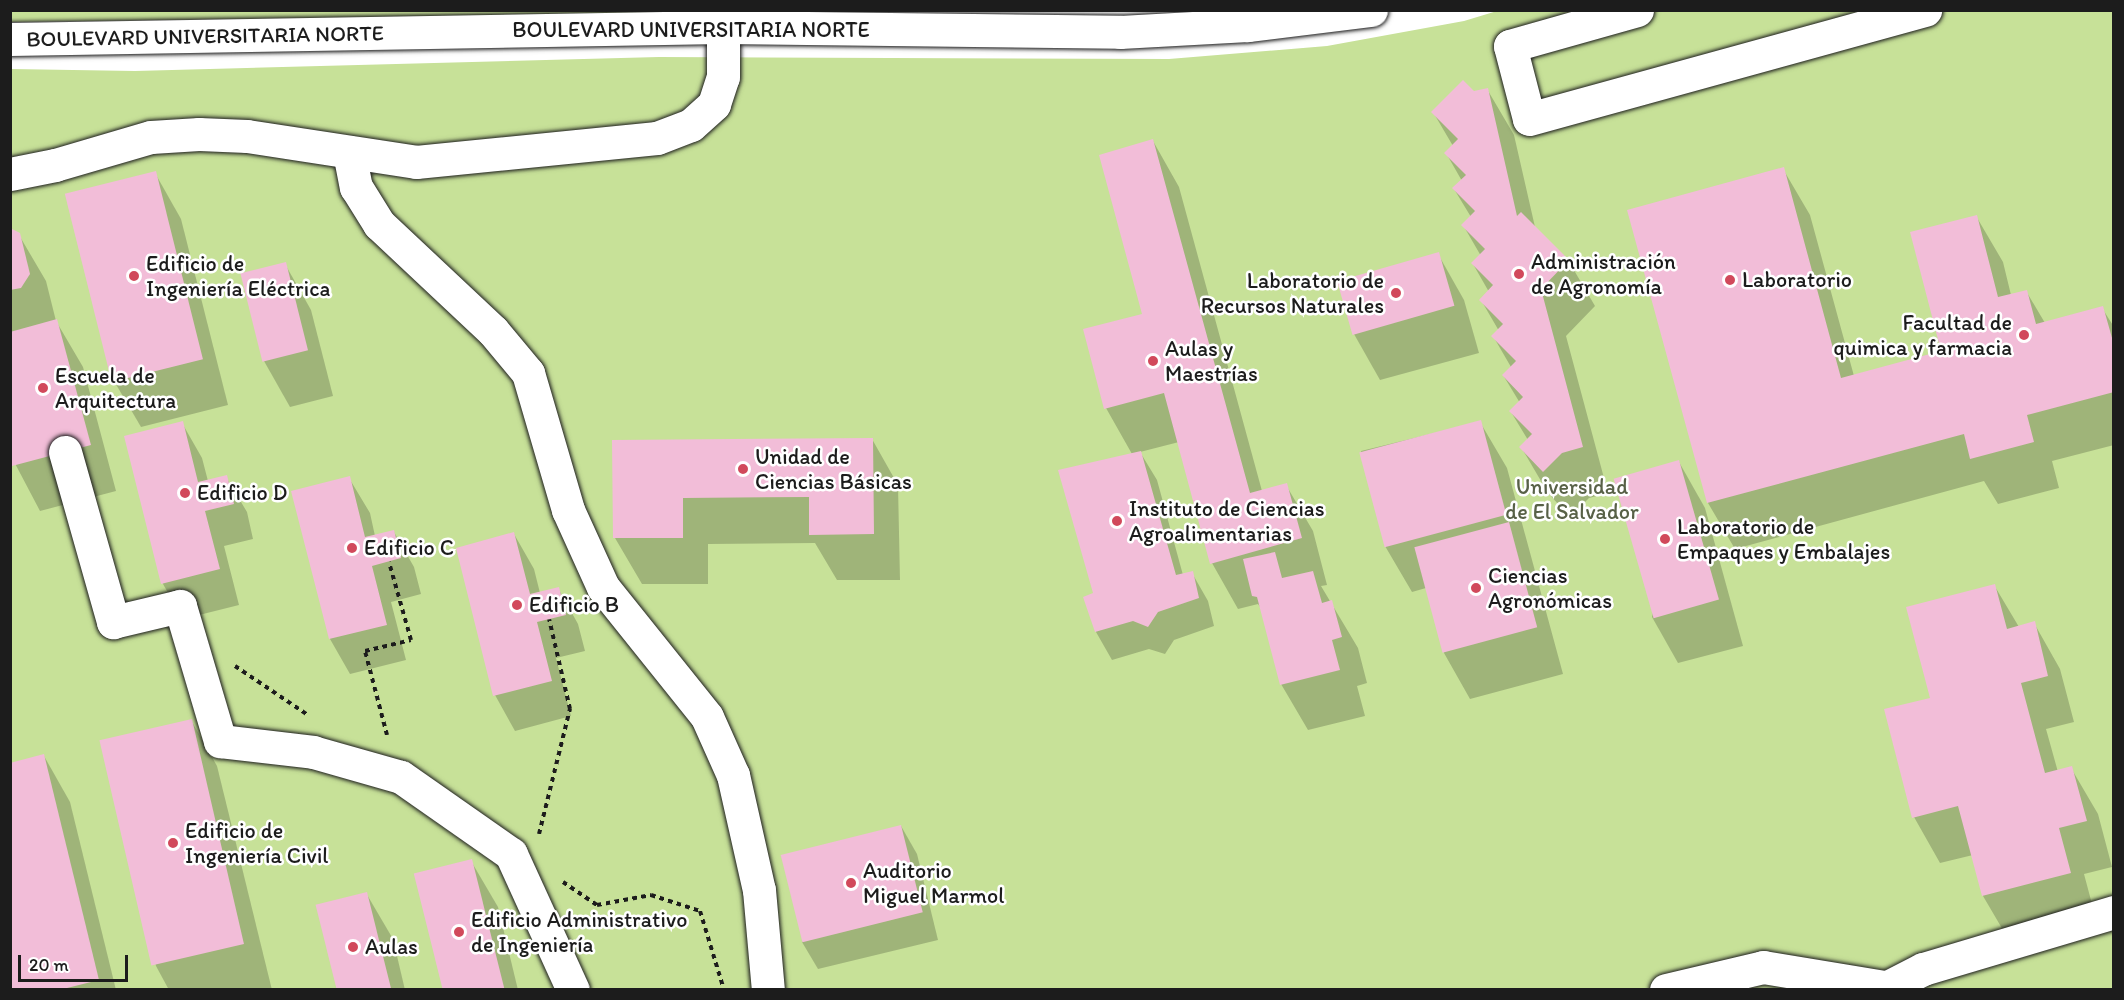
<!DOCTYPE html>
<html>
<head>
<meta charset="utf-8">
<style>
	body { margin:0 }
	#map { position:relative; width:2124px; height:1000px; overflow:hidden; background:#fff; font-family:Itim,sans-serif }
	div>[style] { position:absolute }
	.green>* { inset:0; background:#c7e198 }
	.shadow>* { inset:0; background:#0003 }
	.building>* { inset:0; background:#f2bdd8; transform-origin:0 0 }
	.path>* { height:4px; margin-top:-2px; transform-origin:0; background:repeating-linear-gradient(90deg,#1c1c1c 0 4.5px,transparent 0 9px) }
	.roads { filter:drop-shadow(0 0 2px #1c1c1c) drop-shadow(0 0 2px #1c1c1c) }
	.minor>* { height:33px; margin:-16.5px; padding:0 16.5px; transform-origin:16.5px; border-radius:16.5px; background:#fff }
	.major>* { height:33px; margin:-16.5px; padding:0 16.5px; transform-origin:16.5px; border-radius:16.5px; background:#fff }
	.dots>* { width:16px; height:16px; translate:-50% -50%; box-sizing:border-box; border:3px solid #fff; border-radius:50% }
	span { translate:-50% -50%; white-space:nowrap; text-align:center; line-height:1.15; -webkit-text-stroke:5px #fff; paint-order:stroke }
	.street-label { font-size:22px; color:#1c1c1c }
	.poi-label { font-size:22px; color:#1c1c1c }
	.left { translate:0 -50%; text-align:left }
	.right { translate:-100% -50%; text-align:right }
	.park-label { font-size:22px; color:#586147 }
	.frame { position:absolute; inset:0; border:12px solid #1c1c1c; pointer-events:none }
	.scale { position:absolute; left:18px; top:955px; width:110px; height:27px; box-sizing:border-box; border:3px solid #1c1c1c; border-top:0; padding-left:8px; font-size:18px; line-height:21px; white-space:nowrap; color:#1c1c1c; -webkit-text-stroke:4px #fff; paint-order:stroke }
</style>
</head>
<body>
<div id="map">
	<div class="green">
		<div style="clip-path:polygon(10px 11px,903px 11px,11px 22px)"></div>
		<div style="clip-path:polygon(1497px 11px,2113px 11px,2113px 989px,11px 990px,11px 69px,135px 71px,659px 57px,1169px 59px,1327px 46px,1464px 21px)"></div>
	</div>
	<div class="shadow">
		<div style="clip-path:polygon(1487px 89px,1514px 135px,1535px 227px,1568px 260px,1595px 306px,1566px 336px,1608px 493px,1589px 498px,1570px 517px,1548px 493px,1521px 447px,1528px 440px,1511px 412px,1520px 403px,1503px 375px,1511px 367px,1493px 336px,1499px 331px,1481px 300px,1489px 292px,1473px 264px,1481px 256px,1463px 225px,1471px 217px,1454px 189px,1462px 181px,1446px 153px,1453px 146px,1433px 112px)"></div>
		<div style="clip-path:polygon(1153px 141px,1179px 187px,1262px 491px,1286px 485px,1313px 531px,1327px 585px,1321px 586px,1358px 648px,1367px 683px,1357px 686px,1365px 716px,1308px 730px,1281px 684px,1263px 611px,1258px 604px,1238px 609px,1212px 563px,1179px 442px,1140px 452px,1157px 480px,1183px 575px,1192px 573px,1208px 601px,1214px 626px,1174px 640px,1165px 654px,1149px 649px,1112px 660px,1096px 632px,1085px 598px,1094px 594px,1132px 454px,1106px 408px,1144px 315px)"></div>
		<div style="clip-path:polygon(1783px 169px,1810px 215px,1854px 376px,1943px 352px,1976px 216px,2003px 262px,2011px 295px,2026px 291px,2045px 323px,2102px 308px,2114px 327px,2114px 445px,2052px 461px,2059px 488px,1998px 504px,1984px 481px,1735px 549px,1708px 503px)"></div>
		<div style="clip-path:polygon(155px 173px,181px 219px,228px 405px,141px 427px,114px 381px)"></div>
		<div style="clip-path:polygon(10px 230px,19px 235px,46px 281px,56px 321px,83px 367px,116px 491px,40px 511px,10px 454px)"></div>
		<div style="clip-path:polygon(1438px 254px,1464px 300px,1479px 353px,1380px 380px,1354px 334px)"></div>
		<div style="clip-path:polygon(285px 264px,311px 310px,333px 396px,290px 407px,264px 361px)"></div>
		<div style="clip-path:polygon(1480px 422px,1507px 468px,1563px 674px,1470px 699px,1444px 653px,1426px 588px,1412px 592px,1385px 546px,1361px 451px)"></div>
		<div style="clip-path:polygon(182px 423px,202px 458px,208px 481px,226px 477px,247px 512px,253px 539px,224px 546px,239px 605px,183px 619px,163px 584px,126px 437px)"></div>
		<div style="clip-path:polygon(872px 439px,898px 485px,900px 580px,837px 580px,815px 543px,708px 544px,708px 584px,642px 584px,615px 538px,614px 442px)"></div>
		<div style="clip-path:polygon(1679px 462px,1705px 508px,1743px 646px,1678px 663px,1652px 617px)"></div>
		<div style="clip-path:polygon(349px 478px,370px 513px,375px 536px,394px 532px,414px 567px,421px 594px,391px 602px,406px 660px,350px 674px,330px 639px)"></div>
		<div style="clip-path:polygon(514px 534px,534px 569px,540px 593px,558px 588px,578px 624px,585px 651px,556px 658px,571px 716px,515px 731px,495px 695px)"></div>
		<div style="clip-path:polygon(1994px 585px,2019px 627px,2034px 623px,2060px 669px,2074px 722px,2046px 729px,2058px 772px,2071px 768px,2098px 814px,2112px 867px,2084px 874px,2096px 919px,2010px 942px,1983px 896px,1973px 855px,1940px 863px,1914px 817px,1932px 699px)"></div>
		<div style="clip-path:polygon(191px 720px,217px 766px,272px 990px,169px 990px,156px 966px,101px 742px)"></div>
		<div style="clip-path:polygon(44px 756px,70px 802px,116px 990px,10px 990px)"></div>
		<div style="clip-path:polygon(901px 826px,917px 854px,938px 940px,818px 969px,802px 942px)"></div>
		<div style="clip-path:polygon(471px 861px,498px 907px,518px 990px,444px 990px)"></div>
		<div style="clip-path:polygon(366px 893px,393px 939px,405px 990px,338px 990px)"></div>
	</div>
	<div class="building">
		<div style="clip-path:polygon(1463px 80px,1474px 91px,1488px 88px,1517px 216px,1521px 212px,1569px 260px,1541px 289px,1583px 447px,1562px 453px,1543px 472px,1519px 447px,1532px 434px,1509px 411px,1523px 397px,1502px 375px,1516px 361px,1491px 336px,1503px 324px,1479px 300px,1493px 285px,1471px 263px,1485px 249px,1461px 225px,1475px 211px,1452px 188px,1466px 175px,1444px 153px,1458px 139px,1431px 112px)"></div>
		<div style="clip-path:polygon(1153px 139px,1250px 493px,1287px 483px,1302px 538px,1210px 564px,1164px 393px,1104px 409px,1083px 329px,1142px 314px,1099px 155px)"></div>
		<div style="clip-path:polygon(1784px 167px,1841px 378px,1941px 351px,1910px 232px,1977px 215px,1998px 297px,2027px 290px,2036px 324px,2103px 306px,2114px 345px,2114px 392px,2027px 415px,2034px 442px,1970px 459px,1964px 434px,1707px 503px,1627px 210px)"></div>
		<div style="left:156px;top:171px;width:194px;height:94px;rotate:76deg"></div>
		<div style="clip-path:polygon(10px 228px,20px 233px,30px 274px,21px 288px,10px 290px)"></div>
		<div style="left:1439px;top:252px;width:56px;height:106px;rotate:74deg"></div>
		<div style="left:286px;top:262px;width:91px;height:47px;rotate:76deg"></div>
		<div style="clip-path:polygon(57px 319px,91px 445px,12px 466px,10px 332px)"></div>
		<div style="left:1481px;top:420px;width:98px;height:126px;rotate:75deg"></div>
		<div style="clip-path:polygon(183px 421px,198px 482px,227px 475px,234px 504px,205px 511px,220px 569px,161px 584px,124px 436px)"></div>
		<div style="clip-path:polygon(873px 438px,874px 534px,809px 535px,809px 497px,683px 498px,683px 538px,613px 538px,612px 440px)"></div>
		<div style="clip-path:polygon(1141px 451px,1176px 575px,1193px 571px,1199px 598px,1158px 612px,1148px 627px,1133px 621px,1095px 632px,1083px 597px,1093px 593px,1058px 470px)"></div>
		<div style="left:1679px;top:460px;width:145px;height:68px;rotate:74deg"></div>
		<div style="clip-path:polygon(350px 476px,365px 537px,394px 530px,401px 558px,372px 566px,387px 625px,329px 639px,291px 491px)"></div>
		<div style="left:1509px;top:522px;width:109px;height:98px;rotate:75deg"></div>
		<div style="clip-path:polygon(514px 532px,530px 594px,559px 587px,566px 615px,537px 622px,552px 681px,493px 696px,456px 548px)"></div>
		<div style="clip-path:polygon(1275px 552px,1282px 578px,1313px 571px,1322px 603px,1332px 600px,1342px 637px,1332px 640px,1340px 670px,1280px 685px,1257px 597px,1252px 596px,1243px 559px)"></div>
		<div style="clip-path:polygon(1995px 584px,2007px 629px,2035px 621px,2048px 676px,2021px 683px,2045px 773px,2072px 766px,2087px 821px,2059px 828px,2071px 873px,1982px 896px,1958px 806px,1912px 818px,1884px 709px,1930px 698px,1906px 607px)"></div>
		<div style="left:192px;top:719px;width:231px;height:95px;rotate:77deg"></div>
		<div style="clip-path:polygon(44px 754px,99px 980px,59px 990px,10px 990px,10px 763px)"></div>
		<div style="left:901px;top:825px;width:90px;height:124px;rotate:76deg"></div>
		<div style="left:472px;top:859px;width:135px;height:60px;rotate:76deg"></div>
		<div style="left:367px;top:892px;width:101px;height:53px;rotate:76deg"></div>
	</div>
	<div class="path">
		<div style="left:235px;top:666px;width:88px;rotate:33.9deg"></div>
		<div style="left:387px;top:735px;width:87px;rotate:-104.7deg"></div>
		<div style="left:365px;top:651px;width:47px;rotate:-13.4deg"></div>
		<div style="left:411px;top:640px;width:81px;rotate:-105.8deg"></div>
		<div style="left:539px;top:834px;width:129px;rotate:-76.1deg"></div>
		<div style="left:570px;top:709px;width:92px;rotate:-103.1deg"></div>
		<div style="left:563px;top:882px;width:41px;rotate:34.1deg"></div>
		<div style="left:597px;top:905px;width:55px;rotate:-10.5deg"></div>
		<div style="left:651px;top:895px;width:52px;rotate:18.1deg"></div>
		<div style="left:700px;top:911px;width:83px;rotate:73.1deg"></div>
	</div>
	<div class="roads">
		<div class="minor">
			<div style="left:1637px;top:10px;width:132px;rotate:164.2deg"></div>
			<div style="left:1510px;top:46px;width:75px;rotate:75.4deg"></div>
			<div style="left:1529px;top:119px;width:411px;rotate:-15.4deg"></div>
			<div style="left:349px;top:152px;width:36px;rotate:79deg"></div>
			<div style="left:356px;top:187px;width:44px;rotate:58.1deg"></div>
			<div style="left:379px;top:224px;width:156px;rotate:43.2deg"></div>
			<div style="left:493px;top:331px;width:55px;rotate:50.2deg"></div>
			<div style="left:528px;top:373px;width:143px;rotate:73.7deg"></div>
			<div style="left:568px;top:510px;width:85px;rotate:65.6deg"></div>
			<div style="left:603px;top:587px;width:166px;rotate:51.3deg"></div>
			<div style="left:707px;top:717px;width:64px;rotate:65.9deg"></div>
			<div style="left:733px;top:775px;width:118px;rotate:77.3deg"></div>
			<div style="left:759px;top:890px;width:100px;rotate:84.9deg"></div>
			<div style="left:10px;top:174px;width:46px;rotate:-11.3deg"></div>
			<div style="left:55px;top:165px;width:100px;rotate:-16.3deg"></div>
			<div style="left:151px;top:137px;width:48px;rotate:-3.6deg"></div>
			<div style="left:199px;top:134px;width:48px;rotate:2.4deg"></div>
			<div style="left:247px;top:136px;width:171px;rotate:8.7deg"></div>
			<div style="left:416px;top:162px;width:242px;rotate:-5.7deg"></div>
			<div style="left:657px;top:138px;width:36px;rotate:-21deg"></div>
			<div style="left:691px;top:125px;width:31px;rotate:-42deg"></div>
			<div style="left:714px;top:104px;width:28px;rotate:-72deg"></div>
			<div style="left:723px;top:77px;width:50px;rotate:-90deg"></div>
			<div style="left:65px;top:452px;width:177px;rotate:74.2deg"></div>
			<div style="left:113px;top:622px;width:69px;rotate:-13.4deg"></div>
			<div style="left:180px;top:606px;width:141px;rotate:73.5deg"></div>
			<div style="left:220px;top:741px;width:94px;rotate:6.7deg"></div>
			<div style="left:313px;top:752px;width:91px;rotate:15.9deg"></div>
			<div style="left:401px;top:777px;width:134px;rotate:35deg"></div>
			<div style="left:511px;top:854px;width:149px;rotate:65.5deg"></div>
			<div style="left:1666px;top:990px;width:100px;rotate:-13.3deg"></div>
			<div style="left:1763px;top:967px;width:123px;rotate:9.4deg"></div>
			<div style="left:1882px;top:990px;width:46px;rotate:-27.1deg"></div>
			<div style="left:1923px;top:969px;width:199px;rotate:-16.6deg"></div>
		</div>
		<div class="major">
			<div style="left:10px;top:39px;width:713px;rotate:-0.96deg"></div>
			<div style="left:723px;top:27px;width:397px;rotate:0.7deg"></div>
			<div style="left:1120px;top:32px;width:128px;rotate:-3.1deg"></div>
			<div style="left:1248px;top:25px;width:124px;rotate:-7deg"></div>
		</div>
	</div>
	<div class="dots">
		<div style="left:1519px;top:274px;background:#d1495b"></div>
		<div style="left:134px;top:276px;background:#d1495b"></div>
		<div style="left:1730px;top:280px;background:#d1495b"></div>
		<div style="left:1396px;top:293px;background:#d1495b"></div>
		<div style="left:2024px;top:335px;background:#d1495b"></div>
		<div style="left:1153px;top:361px;background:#d1495b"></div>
		<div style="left:43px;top:388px;background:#d1495b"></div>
		<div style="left:743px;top:469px;background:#d1495b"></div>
		<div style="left:185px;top:493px;background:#d1495b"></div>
		<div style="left:1117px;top:521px;background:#d1495b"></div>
		<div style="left:1665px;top:539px;background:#d1495b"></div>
		<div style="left:352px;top:548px;background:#d1495b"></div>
		<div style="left:1476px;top:588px;background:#d1495b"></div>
		<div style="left:517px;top:605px;background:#d1495b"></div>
		<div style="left:173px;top:843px;background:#d1495b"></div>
		<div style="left:851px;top:883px;background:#d1495b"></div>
		<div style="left:459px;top:932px;background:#d1495b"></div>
		<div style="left:353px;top:947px;background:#d1495b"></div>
	</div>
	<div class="street-label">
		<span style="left:691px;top:30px">BOULEVARD UNIVERSITARIA NORTE</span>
		<span style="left:205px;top:36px;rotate:-1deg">BOULEVARD UNIVERSITARIA NORTE</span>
	</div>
	<div class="poi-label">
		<span class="left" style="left:1531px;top:274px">Administración<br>de Agronomía</span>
		<span class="left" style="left:146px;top:276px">Edificio de<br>Ingeniería Eléctrica</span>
		<span class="right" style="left:1384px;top:293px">Laboratorio de<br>Recursos Naturales</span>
		<span class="left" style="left:1742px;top:280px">Laboratorio</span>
		<span class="right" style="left:2012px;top:335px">Facultad de<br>quimica y farmacia</span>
		<span class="left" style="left:1165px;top:361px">Aulas y<br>Maestrías</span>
		<span class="left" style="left:55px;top:388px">Escuela de<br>Arquitectura</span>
		<span class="left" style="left:755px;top:469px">Unidad de<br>Ciencias Básicas</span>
		<span class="left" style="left:197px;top:493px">Edificio D</span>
		<span class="left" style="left:1129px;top:521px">Instituto de Ciencias<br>Agroalimentarias</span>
		<span class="left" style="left:1677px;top:539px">Laboratorio de<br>Empaques y Embalajes</span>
		<span class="left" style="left:364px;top:548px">Edificio C</span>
		<span class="left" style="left:1488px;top:588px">Ciencias<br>Agronómicas</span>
		<span class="left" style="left:529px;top:605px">Edificio B</span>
		<span class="left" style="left:185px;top:843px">Edificio de<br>Ingeniería Civil</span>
		<span class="left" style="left:863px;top:883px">Auditorio<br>Miguel Marmol</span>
		<span class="left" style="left:471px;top:932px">Edificio Administrativo<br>de Ingeniería</span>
		<span class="left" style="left:365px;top:947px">Aulas</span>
	</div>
	<div class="park-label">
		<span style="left:1572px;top:499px">Universidad<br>de El Salvador</span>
	</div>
	<div class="frame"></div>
	<div class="scale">20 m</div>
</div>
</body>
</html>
